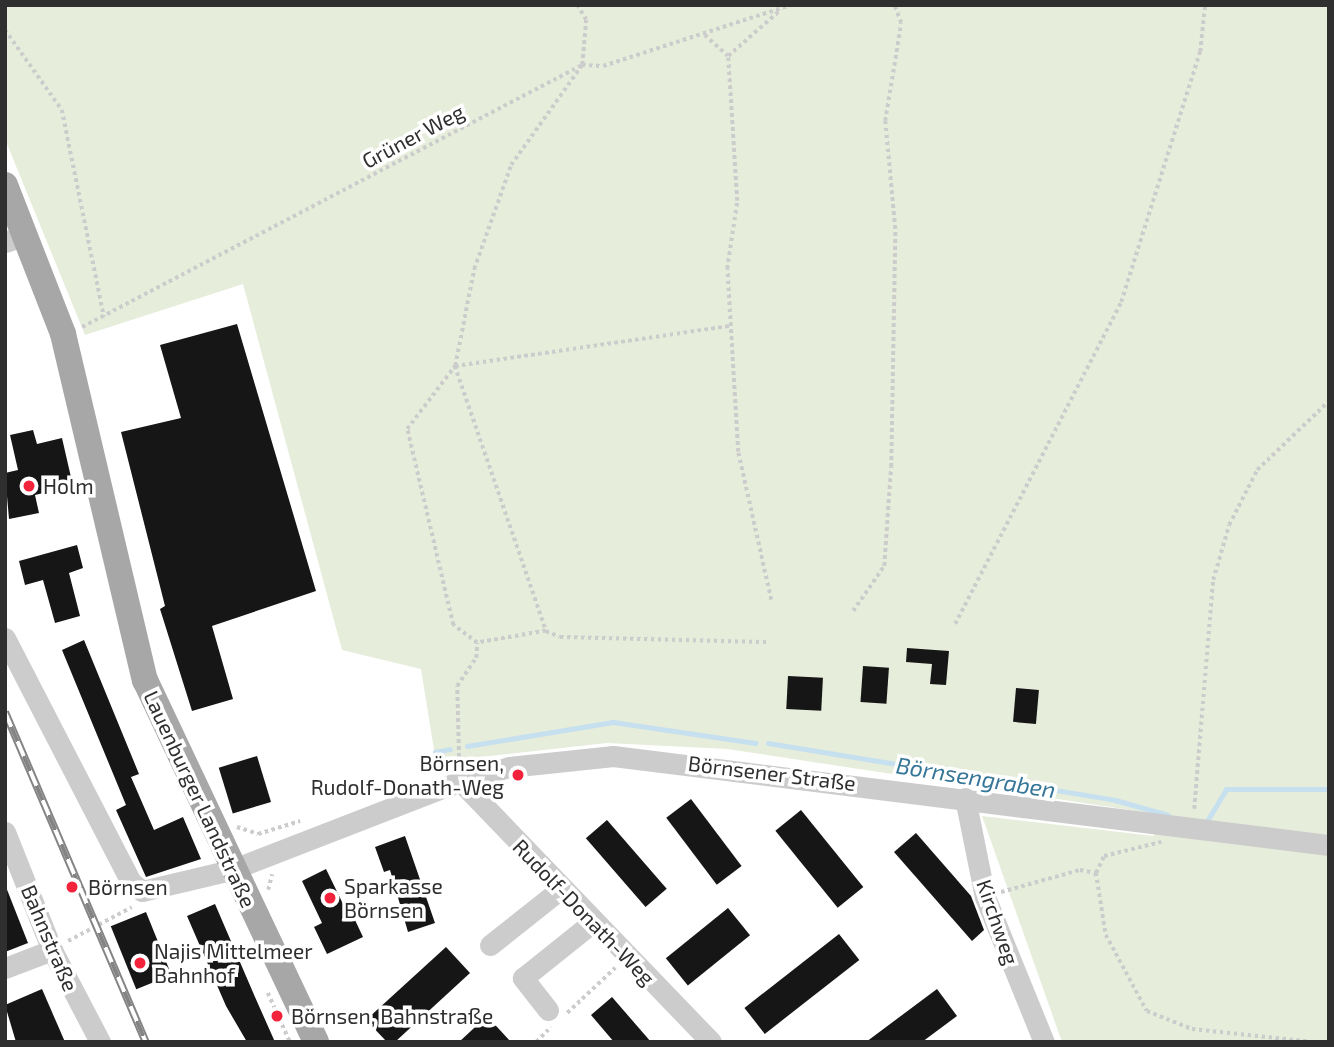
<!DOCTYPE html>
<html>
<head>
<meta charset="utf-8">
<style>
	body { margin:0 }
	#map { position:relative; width:1334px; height:1047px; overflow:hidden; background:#fff; font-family:"Exo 2",sans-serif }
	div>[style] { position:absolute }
	.green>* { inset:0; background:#e6eddb }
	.stream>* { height:5px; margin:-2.5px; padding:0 2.5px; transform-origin:2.5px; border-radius:2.5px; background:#c6e0ef }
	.building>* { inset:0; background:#161616; transform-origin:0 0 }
	.path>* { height:3.5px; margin-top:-1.75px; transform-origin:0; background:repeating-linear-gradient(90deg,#ccc 0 3.5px,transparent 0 7px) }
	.minor>* { height:21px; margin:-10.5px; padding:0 10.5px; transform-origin:10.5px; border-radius:10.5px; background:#ccc }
	.major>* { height:26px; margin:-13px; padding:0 13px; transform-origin:13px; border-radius:13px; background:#a7a7a7 }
	.rail>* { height:8px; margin-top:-4px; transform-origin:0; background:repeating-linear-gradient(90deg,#fff 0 16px,#848484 0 32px); box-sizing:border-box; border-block:2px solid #848484 }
	.dots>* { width:19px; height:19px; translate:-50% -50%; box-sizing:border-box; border:4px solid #fff; border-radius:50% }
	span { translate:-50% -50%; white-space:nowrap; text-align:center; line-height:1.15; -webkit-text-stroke:7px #fff; paint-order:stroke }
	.street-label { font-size:21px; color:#2f2f2f }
	.poi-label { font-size:21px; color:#2f2f2f }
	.left { translate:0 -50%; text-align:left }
	.right { translate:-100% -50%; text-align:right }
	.water-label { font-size:23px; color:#367698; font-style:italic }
	.frame { position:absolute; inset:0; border:7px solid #2f2f2f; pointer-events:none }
</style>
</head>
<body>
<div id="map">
	<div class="green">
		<div style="clip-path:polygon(5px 5px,1329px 5px,1329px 1042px,1062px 1042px,982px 816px,1154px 836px,1150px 813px,727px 749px,607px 743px,436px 762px,421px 669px,342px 650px,243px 284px,85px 335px,5px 139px)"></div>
	</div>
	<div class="stream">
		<div style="left:768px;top:743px;width:352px;rotate:9.3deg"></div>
		<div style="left:1115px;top:800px;width:55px;rotate:15.8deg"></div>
		<div style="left:467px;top:746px;width:148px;rotate:-9.3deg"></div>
		<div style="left:613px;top:722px;width:144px;rotate:8.4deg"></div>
		<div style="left:435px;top:752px;width:15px;rotate:-11deg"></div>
		<div style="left:1207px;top:821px;width:37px;rotate:-59deg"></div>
		<div style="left:1226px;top:789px;width:103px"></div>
	</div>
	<div class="building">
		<div style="clip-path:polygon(237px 324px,316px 591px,212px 626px,233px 699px,192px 711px,160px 609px,165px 606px,121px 432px,181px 418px,160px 345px)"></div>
		<div style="clip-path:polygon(33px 430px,37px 444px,62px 438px,73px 486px,35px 495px,39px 513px,9px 519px,5px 473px,18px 470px,10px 435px)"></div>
		<div style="clip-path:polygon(77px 545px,83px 568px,69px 573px,80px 616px,55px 623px,43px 580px,25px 585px,19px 561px)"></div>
		<div style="clip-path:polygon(84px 640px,139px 774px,131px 777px,154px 830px,183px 817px,201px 859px,146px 877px,116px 810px,126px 805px,62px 650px)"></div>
		<div style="clip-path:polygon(907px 648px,949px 651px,946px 685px,930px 684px,932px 664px,906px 662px)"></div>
		<div style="left:863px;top:666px;width:26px;height:36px;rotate:4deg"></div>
		<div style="left:788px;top:676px;width:35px;height:33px;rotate:3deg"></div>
		<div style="left:1016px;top:688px;width:23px;height:34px;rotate:5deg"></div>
		<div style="left:257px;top:756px;width:48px;height:40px;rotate:73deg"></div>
		<div style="left:691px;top:799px;width:84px;height:31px;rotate:53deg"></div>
		<div style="left:801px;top:810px;width:99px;height:33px;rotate:51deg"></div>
		<div style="left:607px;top:820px;width:91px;height:28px;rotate:49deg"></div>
		<div style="clip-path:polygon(916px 833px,971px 896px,984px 930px,972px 941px,894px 852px)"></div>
		<div style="clip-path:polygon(405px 836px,435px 923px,408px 932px,390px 870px,384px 872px,375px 847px)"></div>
		<div style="clip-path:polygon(326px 869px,345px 908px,361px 901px,367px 914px,355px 920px,363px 937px,327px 954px,314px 927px,322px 923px,302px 881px)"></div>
		<div style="clip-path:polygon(6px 887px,28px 943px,5px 952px,5px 888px)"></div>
		<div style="clip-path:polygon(215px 904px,255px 997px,275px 1042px,247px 1042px,226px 1006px,187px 916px)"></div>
		<div style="left:728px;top:908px;width:35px;height:80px;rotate:51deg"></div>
		<div style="left:146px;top:912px;width:68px;height:38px;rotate:68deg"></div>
		<div style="left:839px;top:934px;width:33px;height:120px;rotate:52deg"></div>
		<div style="clip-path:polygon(446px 947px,470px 973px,395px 1042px,387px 1042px,366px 1020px)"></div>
		<div style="clip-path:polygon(42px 989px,65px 1042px,16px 1042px,5px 1005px)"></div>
		<div style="clip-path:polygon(937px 989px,957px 1016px,922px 1042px,866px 1042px)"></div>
		<div style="clip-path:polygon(612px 997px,651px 1042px,614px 1042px,591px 1015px)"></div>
		<div style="clip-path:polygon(487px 1016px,511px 1042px,459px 1042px)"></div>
	</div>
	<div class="path">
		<div style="left:5px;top:30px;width:98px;rotate:54.5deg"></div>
		<div style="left:62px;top:110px;width:211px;rotate:78.5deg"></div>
		<div style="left:705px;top:35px;width:31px;rotate:42deg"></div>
		<div style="left:82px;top:327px;width:564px;rotate:-27.65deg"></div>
		<div style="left:582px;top:65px;width:21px;rotate:3deg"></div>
		<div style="left:603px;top:66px;width:198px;rotate:-18deg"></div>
		<div style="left:455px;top:366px;width:280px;rotate:71deg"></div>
		<div style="left:546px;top:631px;width:15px;rotate:23deg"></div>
		<div style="left:560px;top:637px;width:209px;rotate:1.4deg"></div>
		<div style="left:455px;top:366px;width:278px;rotate:-8.3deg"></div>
		<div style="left:771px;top:600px;width:152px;rotate:-102.6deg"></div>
		<div style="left:738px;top:452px;width:183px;rotate:-93.4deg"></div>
		<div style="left:727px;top:269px;width:69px;rotate:-81.6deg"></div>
		<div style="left:737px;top:201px;width:145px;rotate:-93.6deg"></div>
		<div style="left:728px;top:56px;width:67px;rotate:-41.3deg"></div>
		<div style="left:853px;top:611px;width:55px;rotate:-55.4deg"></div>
		<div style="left:884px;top:566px;width:99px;rotate:-86deg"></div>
		<div style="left:891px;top:467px;width:238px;rotate:-89deg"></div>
		<div style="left:895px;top:229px;width:108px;rotate:-95.3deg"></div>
		<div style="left:885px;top:121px;width:99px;rotate:-80.7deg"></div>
		<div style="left:901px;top:23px;width:19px;rotate:-111deg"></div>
		<div style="left:955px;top:624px;width:362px;rotate:-62.7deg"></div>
		<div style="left:1121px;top:302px;width:262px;rotate:-72.5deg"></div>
		<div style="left:1200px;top:52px;width:47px;rotate:-83.9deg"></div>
		<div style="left:546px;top:631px;width:70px;rotate:170.1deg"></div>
		<div style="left:477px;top:643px;width:30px;rotate:-143deg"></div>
		<div style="left:453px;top:625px;width:201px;rotate:-103.2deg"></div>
		<div style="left:407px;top:429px;width:79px;rotate:-52.7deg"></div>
		<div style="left:455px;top:366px;width:99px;rotate:-78.9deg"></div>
		<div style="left:474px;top:269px;width:110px;rotate:-70.4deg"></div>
		<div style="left:511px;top:165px;width:123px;rotate:-54.6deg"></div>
		<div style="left:582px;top:65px;width:45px;rotate:-84.9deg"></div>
		<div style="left:586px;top:20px;width:17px;rotate:-121deg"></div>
		<div style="left:459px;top:764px;width:78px;rotate:-91.5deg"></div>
		<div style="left:457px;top:686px;width:34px;rotate:-56deg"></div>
		<div style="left:476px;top:658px;width:15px;rotate:-86deg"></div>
		<div style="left:1194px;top:809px;width:230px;rotate:-85.3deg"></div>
		<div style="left:1213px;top:580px;width:57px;rotate:-73.8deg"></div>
		<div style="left:1229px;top:525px;width:62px;rotate:-63deg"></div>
		<div style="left:1257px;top:470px;width:100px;rotate:-43.8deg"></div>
		<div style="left:237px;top:827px;width:22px;rotate:18deg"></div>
		<div style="left:258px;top:834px;width:44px;rotate:-17.2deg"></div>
		<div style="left:1096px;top:873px;width:19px;rotate:-65deg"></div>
		<div style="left:1104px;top:856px;width:59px;rotate:-13.8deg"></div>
		<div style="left:268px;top:890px;width:16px;rotate:-76deg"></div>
		<div style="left:1001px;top:892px;width:82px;rotate:-15.6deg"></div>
		<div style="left:1080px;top:870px;width:16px;rotate:11deg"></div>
		<div style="left:1096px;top:873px;width:63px;rotate:80.8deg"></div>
		<div style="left:1106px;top:935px;width:86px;rotate:61.7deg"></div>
		<div style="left:1147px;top:1011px;width:48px;rotate:21.8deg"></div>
		<div style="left:1192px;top:1029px;width:122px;rotate:6.1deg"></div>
		<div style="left:68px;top:941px;width:72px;rotate:-28deg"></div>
		<div style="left:268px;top:993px;width:54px;rotate:65.8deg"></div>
		<div style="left:567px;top:1013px;width:66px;rotate:-43.2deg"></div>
		<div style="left:536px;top:1042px;width:21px;rotate:-45deg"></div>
	</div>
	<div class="minor">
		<div style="left:5px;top:242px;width:22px;rotate:-18deg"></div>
		<div style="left:5px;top:638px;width:275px;rotate:62.7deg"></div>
		<div style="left:131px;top:882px;width:14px;rotate:39deg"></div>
		<div style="left:142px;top:891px;width:91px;rotate:-13.3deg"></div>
		<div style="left:231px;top:870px;width:246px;rotate:-21.2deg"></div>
		<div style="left:460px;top:781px;width:51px;rotate:-15.9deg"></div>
		<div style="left:509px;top:767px;width:105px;rotate:-6deg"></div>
		<div style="left:613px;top:756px;width:722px;rotate:7.09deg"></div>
		<div style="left:460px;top:781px;width:362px;rotate:46.1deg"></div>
		<div style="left:965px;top:798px;width:101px;rotate:78.6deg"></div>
		<div style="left:985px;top:897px;width:157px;rotate:67.9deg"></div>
		<div style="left:5px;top:832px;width:127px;rotate:68.3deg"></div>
		<div style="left:52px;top:950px;width:104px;rotate:62.4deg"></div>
		<div style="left:490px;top:945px;width:92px;rotate:-38.4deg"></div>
		<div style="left:5px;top:968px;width:50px;rotate:-21deg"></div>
		<div style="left:548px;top:1010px;width:41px;rotate:-128deg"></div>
		<div style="left:523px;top:978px;width:90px;rotate:-38.7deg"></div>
	</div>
	<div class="major">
		<div style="left:5px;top:185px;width:160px;rotate:68.7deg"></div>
		<div style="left:63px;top:334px;width:356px;rotate:76.7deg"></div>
		<div style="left:145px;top:680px;width:400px;rotate:64.7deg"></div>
	</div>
	<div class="rail">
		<div style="left:5px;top:712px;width:359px;rotate:66.9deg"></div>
	</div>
	<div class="dots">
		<div style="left:29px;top:486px;background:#f3233b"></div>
		<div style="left:518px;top:775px;background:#f3233b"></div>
		<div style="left:72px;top:887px;background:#f3233b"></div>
		<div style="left:330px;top:898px;background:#f3233b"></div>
		<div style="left:140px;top:963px;background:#f3233b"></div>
		<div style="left:277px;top:1016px;background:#f3233b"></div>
	</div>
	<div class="street-label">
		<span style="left:413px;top:136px;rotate:-28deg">Grüner Weg</span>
		<span style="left:772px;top:773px;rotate:7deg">Börnsener Straße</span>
		<span style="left:200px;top:799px;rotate:65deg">Lauenburger Landstraße</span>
		<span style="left:584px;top:912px;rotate:46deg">Rudolf-Donath-Weg</span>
		<span style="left:998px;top:922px;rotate:71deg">Kirchweg</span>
		<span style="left:50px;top:938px;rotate:67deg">Bahnstraße</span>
	</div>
	<div class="poi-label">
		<span class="left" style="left:43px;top:486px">Holm</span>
		<span class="right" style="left:504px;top:775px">Börnsen,<br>Rudolf-Donath-Weg</span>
		<span class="left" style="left:344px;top:898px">Sparkasse<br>Börnsen</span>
		<span class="left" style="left:88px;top:887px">Börnsen</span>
		<span class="left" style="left:154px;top:963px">Najis Mittelmeer<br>Bahnhof</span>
		<span class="left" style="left:291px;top:1016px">Börnsen, Bahnstraße</span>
	</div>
	<div class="water-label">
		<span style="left:976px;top:777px;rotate:9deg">Börnsengraben</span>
	</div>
	<div class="frame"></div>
</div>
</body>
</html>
